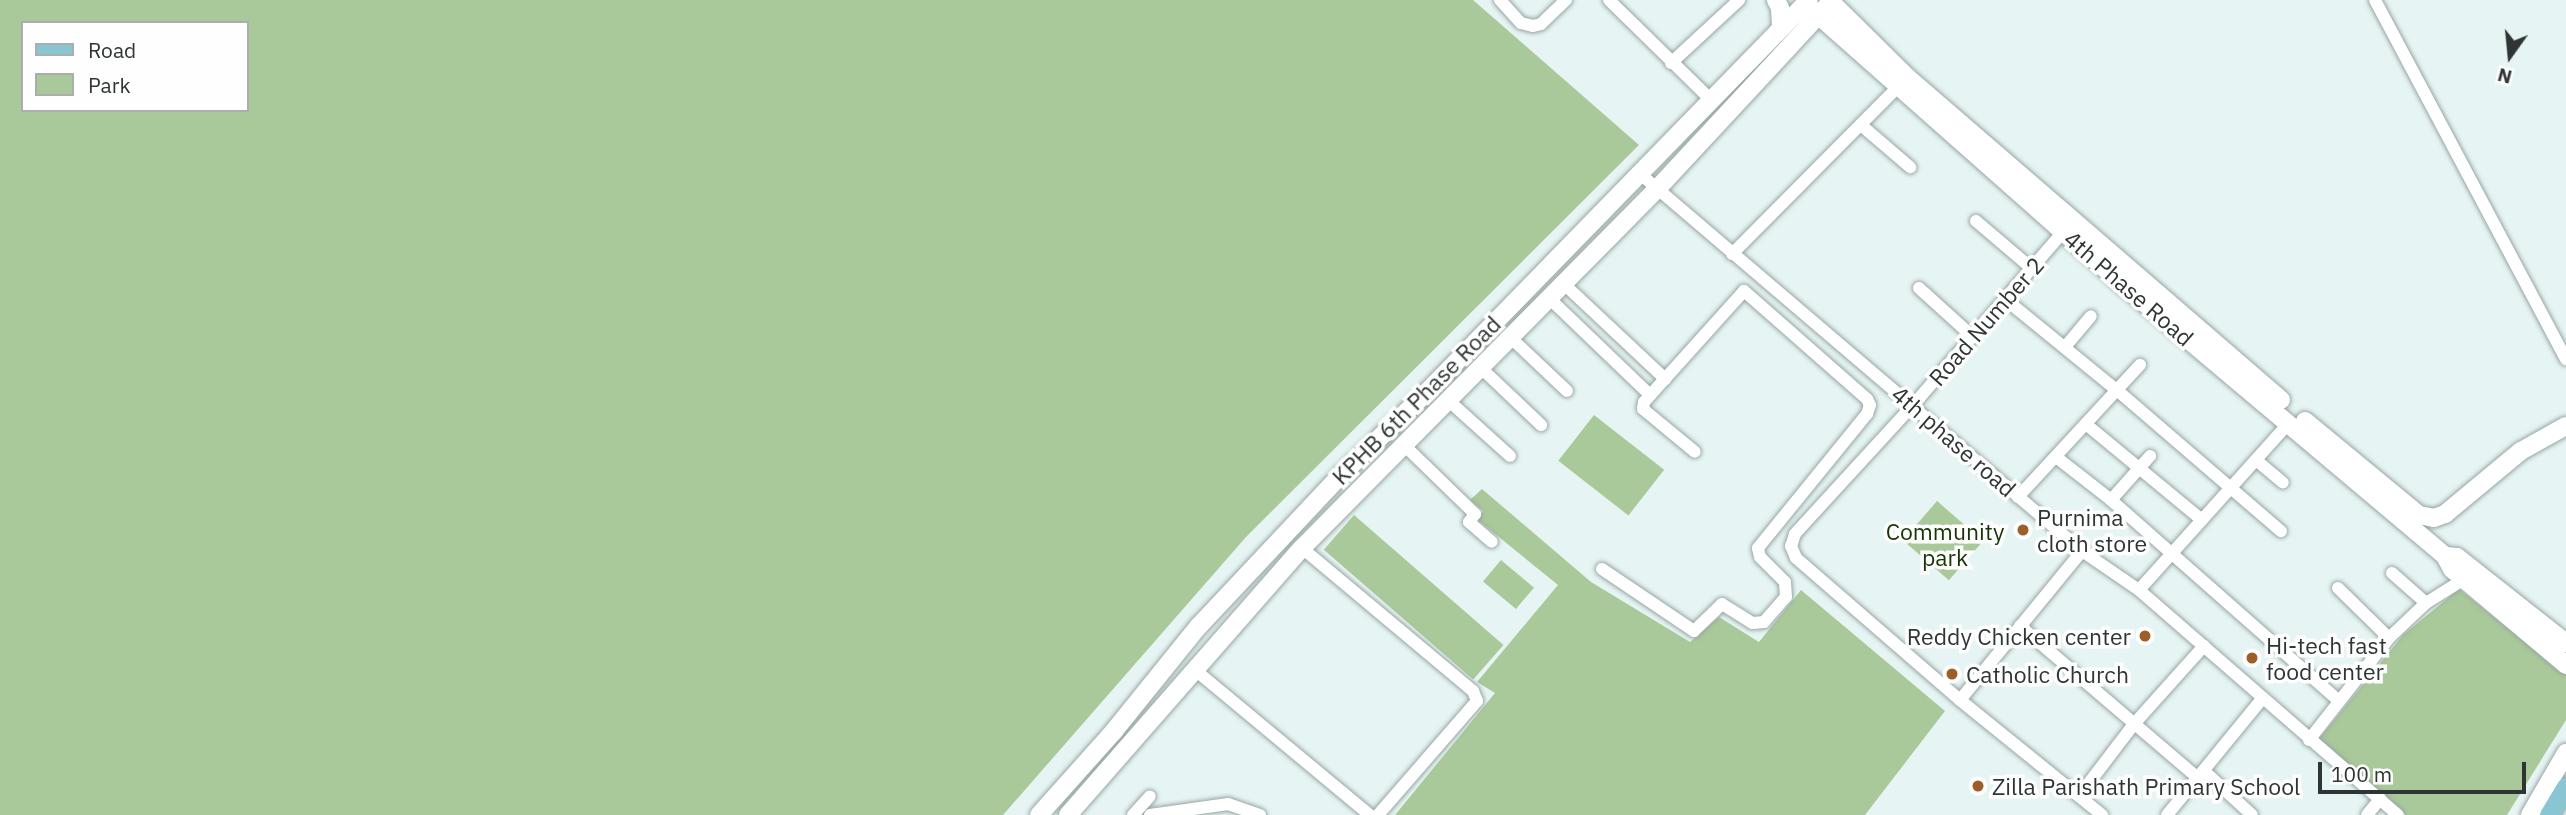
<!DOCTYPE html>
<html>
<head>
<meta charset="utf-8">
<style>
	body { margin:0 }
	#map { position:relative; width:2566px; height:815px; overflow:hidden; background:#e6f5f3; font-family:"IBM Plex Sans",sans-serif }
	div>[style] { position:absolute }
	.green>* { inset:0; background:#a9c99a; transform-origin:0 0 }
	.roads { filter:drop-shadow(0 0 2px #97a6a4) drop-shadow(0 0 2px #97a6a4) }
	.street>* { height:12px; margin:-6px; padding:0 6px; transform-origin:6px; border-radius:6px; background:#fff }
	.secondary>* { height:18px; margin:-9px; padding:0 9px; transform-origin:9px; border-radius:9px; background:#fff }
	.primary>* { height:19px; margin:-9.5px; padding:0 9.5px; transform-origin:9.5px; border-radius:9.5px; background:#89c6d3 }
	.dots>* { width:19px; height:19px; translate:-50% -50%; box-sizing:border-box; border:4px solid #fefefe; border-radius:50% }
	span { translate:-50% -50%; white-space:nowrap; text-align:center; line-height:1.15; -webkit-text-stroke:7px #fefefe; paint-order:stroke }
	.street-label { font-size:23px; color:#2f3534 }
	.poi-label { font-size:23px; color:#2f3534 }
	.left { translate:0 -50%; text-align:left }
	.right { translate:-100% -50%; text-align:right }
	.park-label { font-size:23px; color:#173502 }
	.legend { position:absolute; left:21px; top:21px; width:228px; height:91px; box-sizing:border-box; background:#fefefe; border:2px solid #abaead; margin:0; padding:9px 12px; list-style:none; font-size:21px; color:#2f3534 }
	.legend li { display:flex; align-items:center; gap:14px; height:35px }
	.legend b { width:35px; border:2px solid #abaead }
	.north { position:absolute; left:2475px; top:21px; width:70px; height:70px; -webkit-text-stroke:5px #fefefe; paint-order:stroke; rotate:195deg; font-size:19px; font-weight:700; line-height:28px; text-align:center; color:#2f3534 }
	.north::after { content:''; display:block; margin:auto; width:24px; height:32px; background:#2f3534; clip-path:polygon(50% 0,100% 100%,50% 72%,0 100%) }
	.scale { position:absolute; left:2318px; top:762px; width:208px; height:32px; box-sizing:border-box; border:4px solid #2f3534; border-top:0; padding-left:9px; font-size:21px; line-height:24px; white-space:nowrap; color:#2f3534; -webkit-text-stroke:5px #fefefe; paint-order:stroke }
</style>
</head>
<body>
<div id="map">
	<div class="green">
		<div style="clip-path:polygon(evenodd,0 0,1473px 0,1639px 145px,1246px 537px,1003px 815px,0 815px,0 0,23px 23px,247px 23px,247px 110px,23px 110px,23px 23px)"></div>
		<div style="left:1594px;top:415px;width:89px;height:58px;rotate:38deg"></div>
		<div style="clip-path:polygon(1482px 489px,1591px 582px,1690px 642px,1719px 617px,1759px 642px,1801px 590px,1945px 711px,1865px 815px,1395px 815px,1495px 693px,1477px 682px,1558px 585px,1478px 520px,1483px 511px,1470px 500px)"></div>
		<div style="left:1937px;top:501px;width:61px;height:52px;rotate:41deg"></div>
		<div style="left:1354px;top:515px;width:198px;height:46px;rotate:41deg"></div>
		<div style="left:1501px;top:560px;width:43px;height:28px;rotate:40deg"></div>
		<div style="clip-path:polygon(2459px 589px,2566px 675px,2566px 720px,2507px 815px,2406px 815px,2318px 740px,2403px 635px)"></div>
	</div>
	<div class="roads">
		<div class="street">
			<div style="left:1500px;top:0;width:31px;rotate:48deg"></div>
			<div style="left:1521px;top:23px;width:12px;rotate:14deg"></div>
			<div style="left:1533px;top:26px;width:8px;rotate:-14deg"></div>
			<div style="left:1541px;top:24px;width:35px;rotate:-44deg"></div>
			<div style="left:1609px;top:0;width:141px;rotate:44.4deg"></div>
			<div style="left:2375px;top:0;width:407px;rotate:62deg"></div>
			<div style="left:1671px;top:63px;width:93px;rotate:-42.8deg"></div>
			<div style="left:1861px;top:125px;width:65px;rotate:40.6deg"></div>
			<div style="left:1639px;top:173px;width:582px;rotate:40.47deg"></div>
			<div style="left:2082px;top:551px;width:69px;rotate:34.4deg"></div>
			<div style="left:2139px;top:590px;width:343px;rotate:41deg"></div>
			<div style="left:1976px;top:221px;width:71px;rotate:40.4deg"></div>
			<div style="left:2063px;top:232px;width:229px;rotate:130.9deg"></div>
			<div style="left:1913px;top:405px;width:175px;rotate:132.5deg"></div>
			<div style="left:1795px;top:534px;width:13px;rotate:108deg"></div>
			<div style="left:1791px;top:546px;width:13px;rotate:67deg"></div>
			<div style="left:1796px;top:558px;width:217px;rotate:40.9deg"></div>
			<div style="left:1960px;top:700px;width:183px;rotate:39deg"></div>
			<div style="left:1732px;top:254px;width:235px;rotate:-45.2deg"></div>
			<div style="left:1564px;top:284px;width:139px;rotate:43.2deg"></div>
			<div style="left:1919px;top:288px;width:73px;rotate:42.2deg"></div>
			<div style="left:1550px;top:299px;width:139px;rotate:43.8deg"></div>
			<div style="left:2005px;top:299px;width:146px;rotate:39.2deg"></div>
			<div style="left:2118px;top:391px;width:215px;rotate:40.7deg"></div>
			<div style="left:1511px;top:338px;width:77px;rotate:43.4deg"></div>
			<div style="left:2065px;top:347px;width:40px;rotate:-50deg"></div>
			<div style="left:1481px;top:368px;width:83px;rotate:43.5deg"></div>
			<div style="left:1449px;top:401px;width:82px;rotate:42deg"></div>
			<div style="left:2087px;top:425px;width:149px;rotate:39.6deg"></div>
			<div style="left:1404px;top:445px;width:99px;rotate:44.2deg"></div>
			<div style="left:1475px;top:514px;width:10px;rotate:127deg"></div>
			<div style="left:1469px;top:522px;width:30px;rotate:41deg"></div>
			<div style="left:2056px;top:457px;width:70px;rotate:38deg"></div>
			<div style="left:2111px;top:500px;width:304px;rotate:41.4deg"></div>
			<div style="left:2256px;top:460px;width:35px;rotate:40deg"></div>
			<div style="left:2018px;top:497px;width:180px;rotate:-47.3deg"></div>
			<div style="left:2111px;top:500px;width:59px;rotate:-48.4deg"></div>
			<div style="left:1302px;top:548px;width:223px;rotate:39.9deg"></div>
			<div style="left:1473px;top:691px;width:11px;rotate:68deg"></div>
			<div style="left:1477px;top:701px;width:151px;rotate:131deg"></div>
			<div style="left:1602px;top:569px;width:111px;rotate:34deg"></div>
			<div style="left:1694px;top:631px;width:39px;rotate:-44deg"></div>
			<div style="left:1722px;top:604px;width:36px;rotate:32deg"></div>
			<div style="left:1753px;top:623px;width:11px;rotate:-5deg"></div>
			<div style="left:1764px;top:622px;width:33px;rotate:-49deg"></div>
			<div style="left:1786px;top:597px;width:15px;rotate:-94deg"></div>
			<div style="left:1785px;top:582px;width:35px;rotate:-135deg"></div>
			<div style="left:1760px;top:557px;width:9px;rotate:-103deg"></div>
			<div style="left:1758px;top:548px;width:173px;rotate:-50.9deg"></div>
			<div style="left:1867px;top:414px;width:9px;rotate:-72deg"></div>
			<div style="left:1870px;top:405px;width:7px;rotate:-117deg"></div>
			<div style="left:1867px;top:399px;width:164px;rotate:-138.7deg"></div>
			<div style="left:1744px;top:291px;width:149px;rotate:132deg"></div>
			<div style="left:1644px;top:402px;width:7px;rotate:98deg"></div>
			<div style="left:1643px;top:409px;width:67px;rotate:39.6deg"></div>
			<div style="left:2392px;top:573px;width:45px;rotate:41.4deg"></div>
			<div style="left:2338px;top:588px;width:71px;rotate:44.4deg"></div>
			<div style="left:2139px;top:590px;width:224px;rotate:-48.1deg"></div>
			<div style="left:2020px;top:626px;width:234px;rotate:40.5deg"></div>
			<div style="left:1194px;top:669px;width:229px;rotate:39.7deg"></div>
			<div style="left:1960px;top:700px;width:193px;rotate:-50.7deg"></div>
			<div style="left:2309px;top:740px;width:130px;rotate:-51.9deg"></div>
			<div style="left:2389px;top:638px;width:51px;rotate:-43.4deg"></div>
			<div style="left:2426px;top:603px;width:51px;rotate:-32.1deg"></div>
			<div style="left:2204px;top:771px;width:65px;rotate:42.5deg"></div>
			<div style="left:2079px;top:796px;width:91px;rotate:-52.6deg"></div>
			<div style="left:2134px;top:724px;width:105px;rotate:-48.1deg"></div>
			<div style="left:1133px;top:815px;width:25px;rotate:-48deg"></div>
			<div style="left:1150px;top:815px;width:79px;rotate:-8deg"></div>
			<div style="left:1228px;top:804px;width:34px;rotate:19deg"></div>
			<div style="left:2167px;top:815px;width:150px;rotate:-50.7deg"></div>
			<div style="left:2367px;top:815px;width:21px;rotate:-51deg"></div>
		</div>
		<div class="secondary">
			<div style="left:1776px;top:0;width:9px;rotate:63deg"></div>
			<div style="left:1780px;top:8px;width:20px;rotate:87deg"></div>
			<div style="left:1829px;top:0;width:110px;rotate:44.6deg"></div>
			<div style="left:1907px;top:77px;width:494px;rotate:40.8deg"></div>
			<div style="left:1809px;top:7px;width:417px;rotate:41.5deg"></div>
			<div style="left:2121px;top:283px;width:424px;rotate:40.1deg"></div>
			<div style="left:2445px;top:556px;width:15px;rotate:62deg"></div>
			<div style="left:2452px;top:569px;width:149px;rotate:40.1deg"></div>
			<div style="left:2305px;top:421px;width:148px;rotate:39.5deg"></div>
			<div style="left:2419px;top:515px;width:15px;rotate:11deg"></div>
			<div style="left:2434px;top:518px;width:12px;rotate:-20deg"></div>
			<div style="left:2445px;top:514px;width:99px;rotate:-39.7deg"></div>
			<div style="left:2521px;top:451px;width:51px;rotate:-29.1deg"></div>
			<div style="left:2445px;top:556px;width:12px;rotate:5deg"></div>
			<div style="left:2457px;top:557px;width:139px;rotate:38.3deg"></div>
			<div style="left:1039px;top:815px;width:113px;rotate:-48.2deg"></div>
			<div style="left:1114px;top:731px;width:134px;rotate:-51.1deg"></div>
			<div style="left:1198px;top:627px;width:207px;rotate:-46.8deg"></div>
			<div style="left:1340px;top:476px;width:118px;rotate:-44deg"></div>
			<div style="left:1425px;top:394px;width:550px;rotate:-45.74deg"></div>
			<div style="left:1068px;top:815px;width:355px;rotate:-48.8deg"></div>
			<div style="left:1302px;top:548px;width:505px;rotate:-45.32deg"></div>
			<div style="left:1657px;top:189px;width:255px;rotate:-47.1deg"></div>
			<div style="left:2530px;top:815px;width:72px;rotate:-59.9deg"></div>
		</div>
		<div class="primary">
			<div style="left:2549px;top:815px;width:33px;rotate:-59deg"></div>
		</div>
	</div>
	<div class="dots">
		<div style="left:2023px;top:530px;background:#9e5e28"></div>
		<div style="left:2145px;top:636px;background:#9e5e28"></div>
		<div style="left:2252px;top:658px;background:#9e5e28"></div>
		<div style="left:1952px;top:674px;background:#9e5e28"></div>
		<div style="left:1978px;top:786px;background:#9e5e28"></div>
	</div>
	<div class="street-label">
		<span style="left:2129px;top:288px;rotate:41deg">4th Phase Road</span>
		<span style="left:1986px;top:321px;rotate:-49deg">Road Number 2</span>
		<span style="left:1416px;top:400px;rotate:-45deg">KPHB 6th Phase Road</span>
		<span style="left:1954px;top:441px;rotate:41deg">4th phase road</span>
	</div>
	<div class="poi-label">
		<span class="left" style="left:2037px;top:530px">Purnima<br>cloth store</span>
		<span class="right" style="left:2131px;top:636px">Reddy Chicken center</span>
		<span class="left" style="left:2266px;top:658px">Hi-tech fast<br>food center</span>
		<span class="left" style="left:1966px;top:674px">Catholic Church</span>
		<span class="left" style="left:1992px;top:786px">Zilla Parishath Primary School</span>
	</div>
	<div class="park-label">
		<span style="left:1945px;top:544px">Community<br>park</span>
	</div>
	<ul class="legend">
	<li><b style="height:9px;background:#89c6d3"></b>Road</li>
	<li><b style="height:19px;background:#a9c99a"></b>Park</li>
	</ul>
	<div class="north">N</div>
	<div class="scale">100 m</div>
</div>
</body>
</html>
